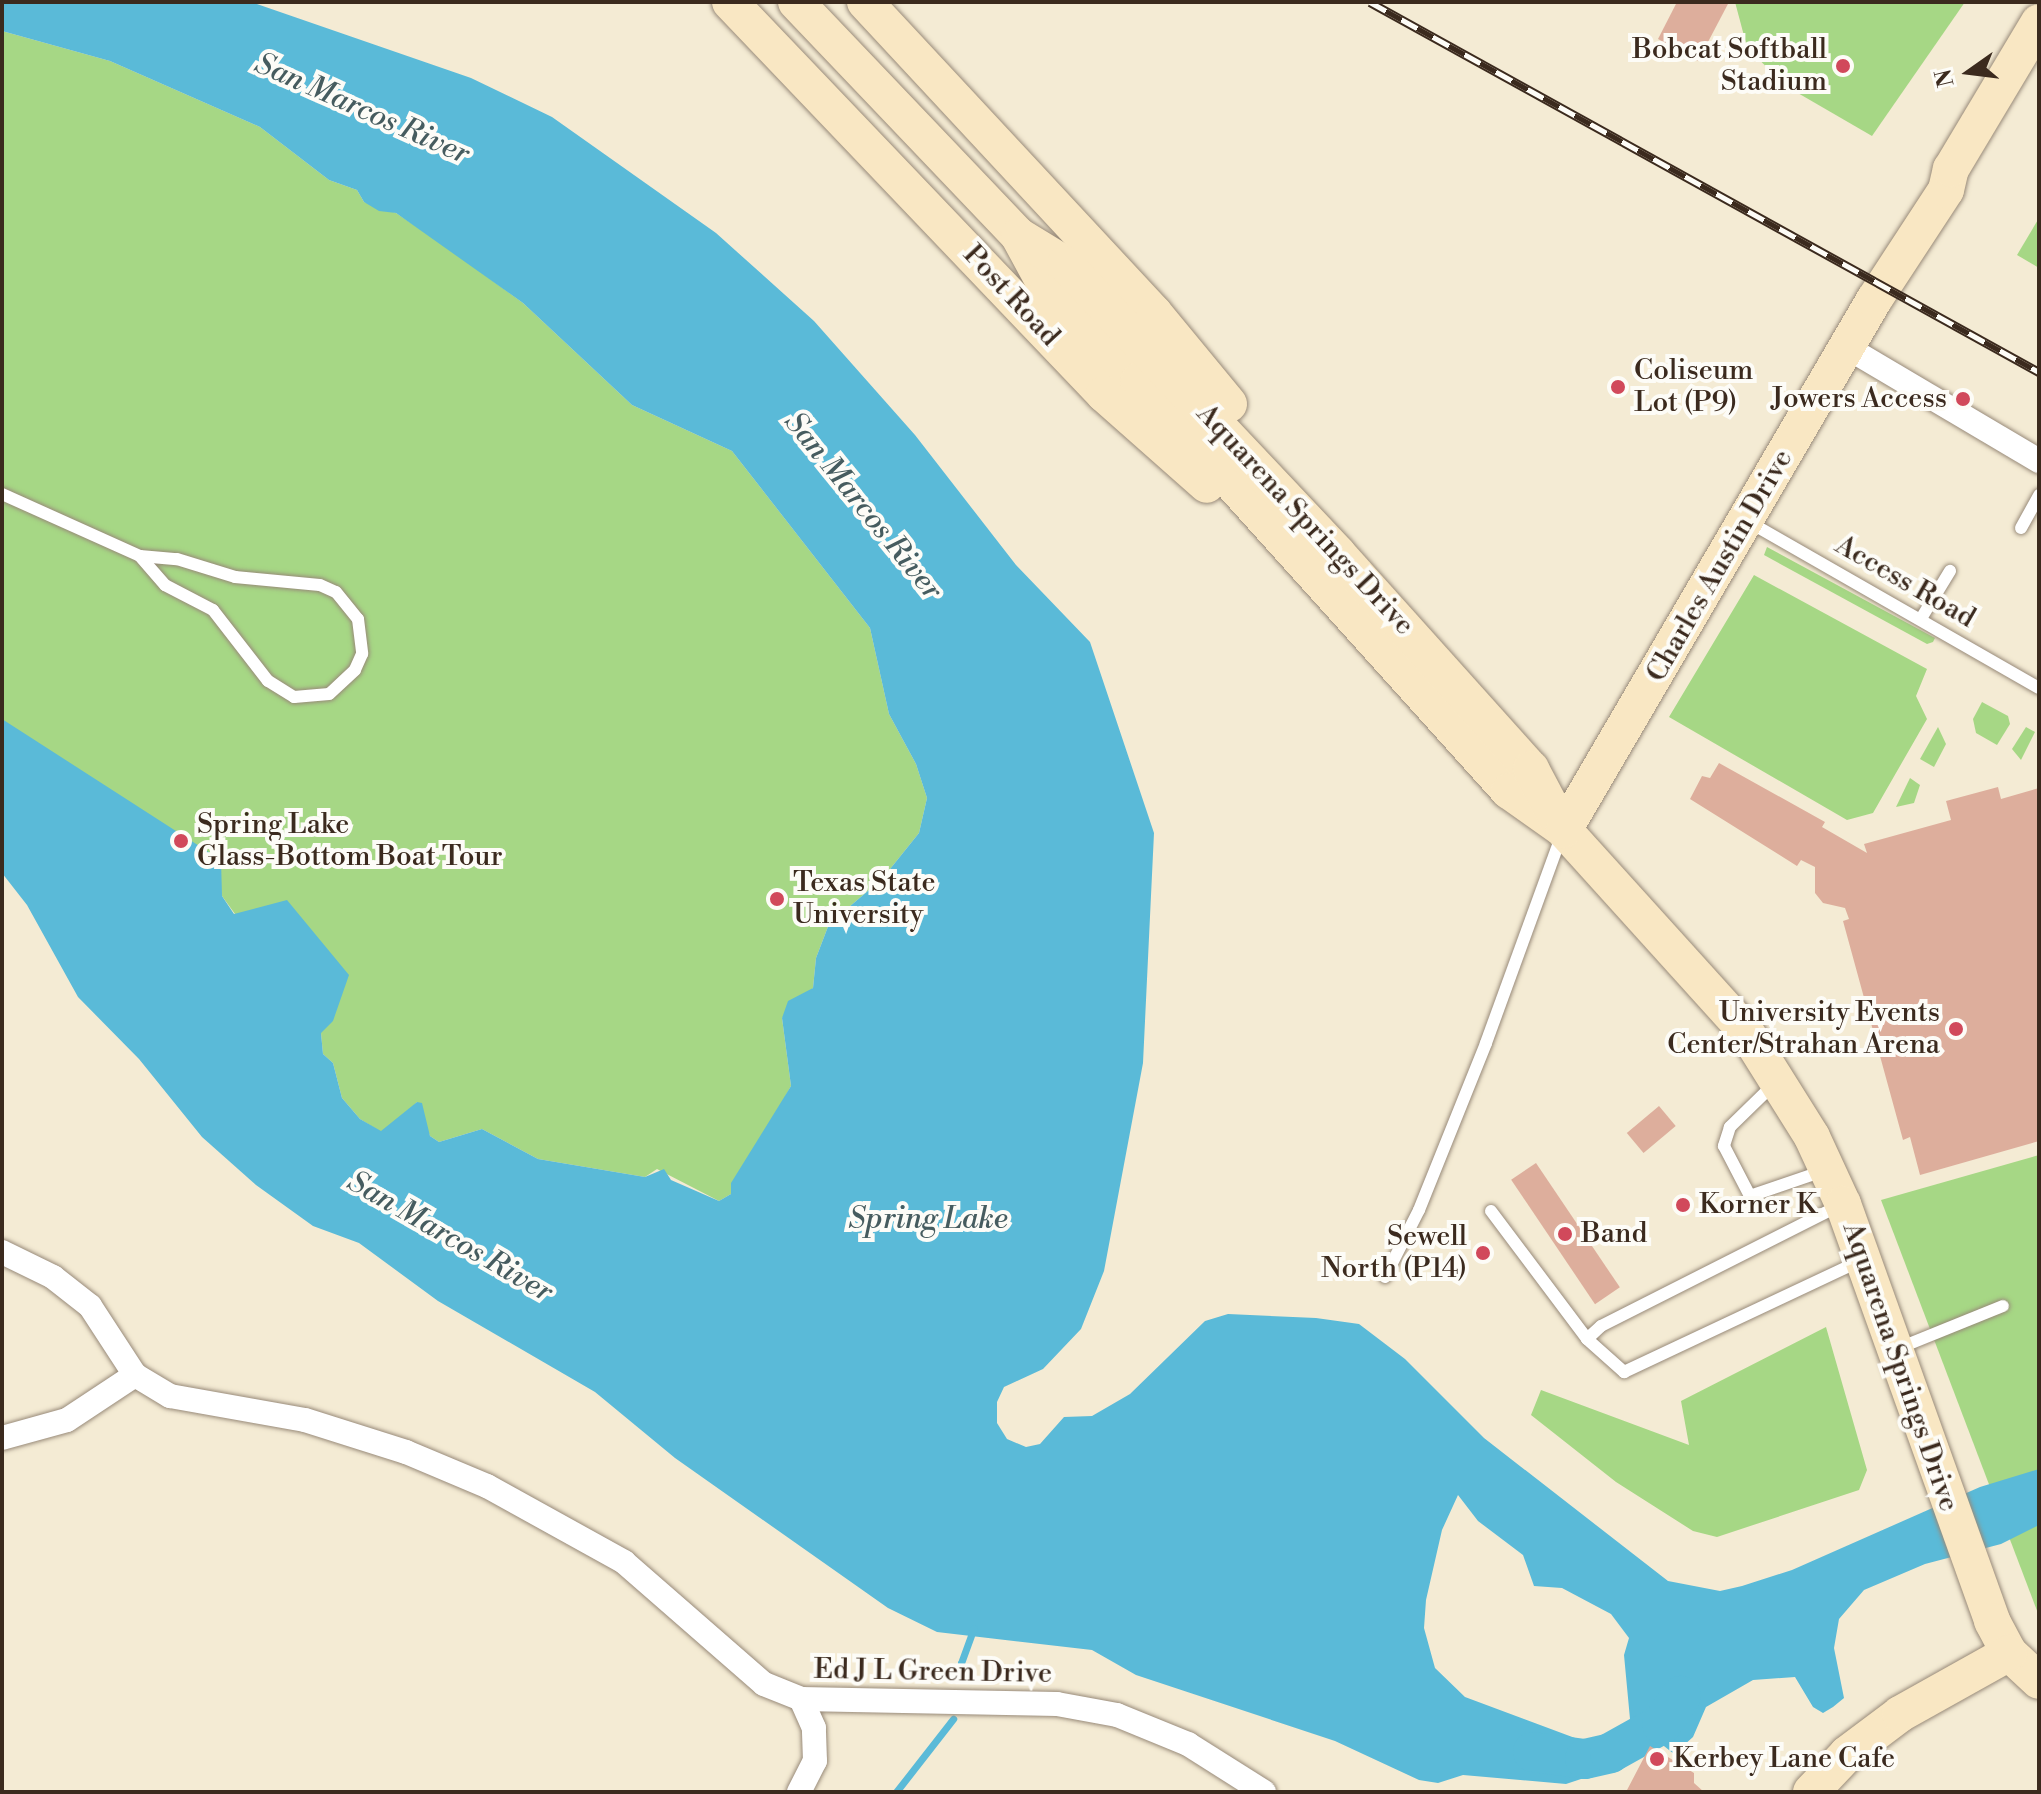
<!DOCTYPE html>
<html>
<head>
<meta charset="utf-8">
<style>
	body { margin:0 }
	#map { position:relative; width:2041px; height:1794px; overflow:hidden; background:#f4ebd4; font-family:"Libre Bodoni",serif }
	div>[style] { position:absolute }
	.green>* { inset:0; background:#a6d785 }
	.water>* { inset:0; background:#5abad8 }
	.stream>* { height:7px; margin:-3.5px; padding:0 3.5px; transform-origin:3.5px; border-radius:3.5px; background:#5abad8 }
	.river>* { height:40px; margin:-20px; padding:0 20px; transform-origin:20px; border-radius:20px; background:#5abad8 }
	.building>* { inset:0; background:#ddae9c; transform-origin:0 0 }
	.roads { filter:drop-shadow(0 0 2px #988a79) drop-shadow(0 0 2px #988a79) }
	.lane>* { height:12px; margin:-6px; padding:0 6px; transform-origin:6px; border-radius:6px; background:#fff }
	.street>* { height:24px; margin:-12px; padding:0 12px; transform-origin:12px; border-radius:12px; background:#fff }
	.secondary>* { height:36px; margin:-18px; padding:0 18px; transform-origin:18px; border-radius:18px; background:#f9e7c3 }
	.rail>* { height:9px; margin-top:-4.5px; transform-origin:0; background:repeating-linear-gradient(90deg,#fdfcf7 0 18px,#3b2a1e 0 36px); box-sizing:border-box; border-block:2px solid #3b2a1e }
	.dots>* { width:22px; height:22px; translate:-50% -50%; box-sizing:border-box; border:4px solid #fdfcf7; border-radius:50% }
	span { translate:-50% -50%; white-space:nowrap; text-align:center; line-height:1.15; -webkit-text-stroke:8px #fdfcf7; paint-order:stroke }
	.poi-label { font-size:28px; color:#3b2a1e }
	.right { translate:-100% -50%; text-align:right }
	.left { translate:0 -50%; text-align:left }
	.street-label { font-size:28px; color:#3b2a1e }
	.water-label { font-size:30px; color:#465c5f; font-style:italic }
	.frame { position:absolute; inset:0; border:4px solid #3b2a1e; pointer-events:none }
	.north { position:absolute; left:1929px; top:32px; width:80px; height:80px; -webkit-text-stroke:6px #fdfcf7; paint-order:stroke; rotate:256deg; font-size:22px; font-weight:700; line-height:32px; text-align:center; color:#3b2a1e }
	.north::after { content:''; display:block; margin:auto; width:28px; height:36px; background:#3b2a1e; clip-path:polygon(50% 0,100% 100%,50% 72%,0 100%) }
</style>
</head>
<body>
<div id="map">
	<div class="green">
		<div style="clip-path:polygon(1735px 2px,1965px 2px,1872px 136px,1784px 85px,1747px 47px)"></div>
		<div style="clip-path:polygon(2px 31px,110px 61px,260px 127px,329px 180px,357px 190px,364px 202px,396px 213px,438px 241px,523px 303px,632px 405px,732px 451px,870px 628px,889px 714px,916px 764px,927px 798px,919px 833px,882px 879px,829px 924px,816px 958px,813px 988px,782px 1018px,791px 1086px,731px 1194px,719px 1201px,657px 1169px,645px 1177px,538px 1159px,482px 1129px,439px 1142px,430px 1136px,417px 1102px,392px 1128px,381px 1132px,360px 1119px,342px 1098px,333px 1063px,323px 1054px,321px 1033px,222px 896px,2px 755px)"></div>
		<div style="clip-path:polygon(2039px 218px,2039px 268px,2017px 255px)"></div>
		<div style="clip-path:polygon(1767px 547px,1935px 638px,1933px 642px,1927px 644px,1764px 555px)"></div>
		<div style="clip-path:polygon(1754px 575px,1927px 669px,1916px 696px,1927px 719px,1873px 813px,1847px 820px,1669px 717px)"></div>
		<div style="clip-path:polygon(1982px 702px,2008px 716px,2010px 724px,1997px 745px,1976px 733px,1973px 719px)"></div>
		<div style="clip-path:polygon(1938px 727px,1946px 744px,1934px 767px,1920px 759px)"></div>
		<div style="clip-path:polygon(2026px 727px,2035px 732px,2021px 760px,2012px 749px)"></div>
		<div style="clip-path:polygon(1910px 778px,1920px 785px,1914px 803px,1896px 807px)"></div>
		<div style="clip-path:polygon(2039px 1155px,2039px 1616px,1881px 1200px)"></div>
		<div style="clip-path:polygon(1826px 1327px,1867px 1470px,1859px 1490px,1717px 1537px,1693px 1531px,1616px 1482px,1531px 1415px,1541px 1390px,1689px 1445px,1681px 1401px)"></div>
	</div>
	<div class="water">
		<div style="clip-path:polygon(2px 2px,251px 2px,471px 78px,552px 117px,716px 233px,814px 321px,915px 435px,1016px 565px,1090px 642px,1154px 833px,1143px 1063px,1104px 1271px,1081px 1329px,1043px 1369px,1004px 1387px,997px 1402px,997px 1423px,1007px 1439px,1026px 1447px,1040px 1444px,1064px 1417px,1092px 1416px,1130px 1394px,1205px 1321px,1228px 1314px,1316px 1318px,1359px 1324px,1405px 1359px,1484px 1438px,1668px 1581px,1720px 1591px,1742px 1586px,1792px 1570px,1980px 1487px,2039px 1469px,2039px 1525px,2001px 1544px,1925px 1564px,1864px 1590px,1839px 1619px,1834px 1648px,1844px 1698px,1833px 1707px,1823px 1713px,1813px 1707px,1795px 1677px,1753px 1680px,1706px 1707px,1693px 1737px,1674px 1754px,1630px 1719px,1624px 1655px,1629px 1638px,1611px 1614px,1562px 1588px,1534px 1586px,1523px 1555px,1478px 1521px,1458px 1495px,1442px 1530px,1426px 1600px,1424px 1628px,1435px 1668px,1465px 1697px,1583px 1741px,1587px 1777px,1566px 1784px,1463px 1775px,1438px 1783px,1419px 1780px,1335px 1741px,1136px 1675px,1092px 1650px,937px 1632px,888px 1608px,675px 1458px,595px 1392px,438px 1301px,359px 1243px,313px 1226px,256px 1185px,202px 1137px,139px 1059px,78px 997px,27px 905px,2px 873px,2px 719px,221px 860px,222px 896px,234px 914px,287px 900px,349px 975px,333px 1021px,321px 1033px,323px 1054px,333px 1063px,342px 1098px,360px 1119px,381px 1131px,417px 1102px,422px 1103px,430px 1136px,439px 1142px,482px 1129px,538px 1159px,645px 1177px,664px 1169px,671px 1180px,719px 1201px,731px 1194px,731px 1183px,791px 1086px,782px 1018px,788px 1001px,813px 988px,816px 958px,829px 924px,882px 879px,919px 833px,927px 798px,916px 764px,889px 714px,870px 628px,732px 451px,632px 405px,523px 303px,396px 213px,379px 211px,364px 202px,357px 190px,329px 180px,260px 127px,110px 61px,2px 31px)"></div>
	</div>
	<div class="stream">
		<div style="left:963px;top:1676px;width:13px;rotate:-99deg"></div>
		<div style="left:961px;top:1663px;width:37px;rotate:-70deg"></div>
		<div style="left:896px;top:1792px;width:93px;rotate:-52deg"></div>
	</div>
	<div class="river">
		<div style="left:1533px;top:1752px;width:52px;rotate:7.7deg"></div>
		<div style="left:1585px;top:1759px;width:26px;rotate:-13deg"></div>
		<div style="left:1610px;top:1753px;width:60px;rotate:-29.1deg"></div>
		<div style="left:1662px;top:1724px;width:34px;rotate:-56deg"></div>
	</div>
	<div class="building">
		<div style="clip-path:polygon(1677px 2px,1729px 2px,1698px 61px,1658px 39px)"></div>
		<div style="clip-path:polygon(1719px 763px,1825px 822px,1822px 827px,1867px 853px,1864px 844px,1951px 820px,1946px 801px,1998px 787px,2001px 799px,2039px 788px,2039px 1141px,1920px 1175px,1910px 1137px,1903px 1140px,1843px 921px,1849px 919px,1845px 908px,1823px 903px,1815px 893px,1815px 867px,1801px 860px,1797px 866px,1690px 799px,1702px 776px,1710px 778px)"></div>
		<div style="left:1659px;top:1106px;width:26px;height:42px;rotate:50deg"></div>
		<div style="left:1536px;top:1163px;width:150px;height:30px;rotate:56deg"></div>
		<div style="clip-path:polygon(1650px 1746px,1694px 1773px,1694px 1783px,1704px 1792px,1626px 1792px)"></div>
	</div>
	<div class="roads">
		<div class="lane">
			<div style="left:2px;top:494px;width:151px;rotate:24.2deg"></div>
			<div style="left:140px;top:556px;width:37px;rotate:5deg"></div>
			<div style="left:177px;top:559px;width:61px;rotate:17.2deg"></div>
			<div style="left:235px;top:577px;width:85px;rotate:5.4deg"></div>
			<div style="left:320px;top:585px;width:17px;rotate:24deg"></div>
			<div style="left:336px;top:592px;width:35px;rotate:51deg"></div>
			<div style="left:358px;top:619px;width:35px;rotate:83deg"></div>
			<div style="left:362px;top:654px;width:17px;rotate:114deg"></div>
			<div style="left:355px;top:670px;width:35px;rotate:137deg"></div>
			<div style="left:329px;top:694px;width:35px;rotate:175deg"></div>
			<div style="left:294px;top:697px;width:31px;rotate:-148deg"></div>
			<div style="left:268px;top:681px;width:90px;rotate:-127.8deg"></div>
			<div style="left:213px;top:610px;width:54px;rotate:-152.5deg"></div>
			<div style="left:165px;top:585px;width:38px;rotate:-131deg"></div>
			<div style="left:1749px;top:522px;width:334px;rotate:29.8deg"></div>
			<div style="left:2021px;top:528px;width:38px;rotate:-61deg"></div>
			<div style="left:1922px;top:617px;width:54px;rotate:-58.7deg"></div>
			<div style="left:1774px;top:1084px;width:62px;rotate:135.7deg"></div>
			<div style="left:1730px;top:1127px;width:20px;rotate:108deg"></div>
			<div style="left:1724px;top:1146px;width:56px;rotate:62.5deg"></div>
			<div style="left:1750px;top:1196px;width:80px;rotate:-18.9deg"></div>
			<div style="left:1491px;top:1211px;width:160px;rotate:53.1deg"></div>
			<div style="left:1587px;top:1339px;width:50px;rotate:41.7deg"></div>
			<div style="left:1624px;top:1372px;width:261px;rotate:-25.2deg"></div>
			<div style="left:1385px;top:1277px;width:75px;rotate:-63.1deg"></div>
			<div style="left:1419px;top:1210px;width:180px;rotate:-68.1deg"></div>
			<div style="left:1486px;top:1043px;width:219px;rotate:-70deg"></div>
			<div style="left:1587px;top:1339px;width:19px;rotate:-43deg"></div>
			<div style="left:1601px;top:1326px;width:269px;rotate:-26.8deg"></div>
			<div style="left:1899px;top:1348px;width:112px;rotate:-22deg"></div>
		</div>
		<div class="street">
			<div style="left:1848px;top:348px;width:222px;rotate:30.6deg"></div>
			<div style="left:2px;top:1252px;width:57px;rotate:26.1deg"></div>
			<div style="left:53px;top:1277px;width:47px;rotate:38.1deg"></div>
			<div style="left:90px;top:1306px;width:82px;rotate:56.9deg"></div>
			<div style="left:135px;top:1375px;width:41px;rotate:31deg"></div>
			<div style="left:170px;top:1396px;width:137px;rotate:10.1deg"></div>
			<div style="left:305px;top:1420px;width:106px;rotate:17.6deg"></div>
			<div style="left:406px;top:1452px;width:88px;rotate:22.8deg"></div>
			<div style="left:487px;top:1486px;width:157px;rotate:29deg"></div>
			<div style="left:624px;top:1562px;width:186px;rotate:41.1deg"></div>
			<div style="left:764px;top:1684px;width:40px;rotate:22deg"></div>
			<div style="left:801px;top:1699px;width:256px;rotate:1.1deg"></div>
			<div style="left:1057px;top:1704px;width:61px;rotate:10.4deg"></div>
			<div style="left:1117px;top:1715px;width:77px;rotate:22.2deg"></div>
			<div style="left:1188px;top:1744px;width:90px;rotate:32.3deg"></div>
			<div style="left:2px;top:1438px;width:67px;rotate:-15.5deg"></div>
			<div style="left:67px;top:1420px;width:82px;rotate:-33.5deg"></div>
			<div style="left:799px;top:1792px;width:35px;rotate:-63deg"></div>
			<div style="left:815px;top:1761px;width:33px;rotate:-92deg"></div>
			<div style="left:814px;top:1728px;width:32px;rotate:-114deg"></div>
		</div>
		<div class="secondary">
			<div style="left:730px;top:2px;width:542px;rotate:46.35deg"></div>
			<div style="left:1104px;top:394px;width:137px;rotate:41.5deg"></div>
			<div style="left:796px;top:2px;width:322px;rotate:46.4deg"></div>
			<div style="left:1018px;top:235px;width:63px;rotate:61.4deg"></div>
			<div style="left:1048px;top:290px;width:128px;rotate:44.7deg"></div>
			<div style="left:1139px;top:380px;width:553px;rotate:48.01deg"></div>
			<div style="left:1509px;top:791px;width:67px;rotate:35.3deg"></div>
			<div style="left:1564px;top:830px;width:270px;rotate:47.9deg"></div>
			<div style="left:1745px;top:1030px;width:126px;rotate:57.9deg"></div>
			<div style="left:1812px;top:1137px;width:74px;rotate:65.2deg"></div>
			<div style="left:1843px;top:1204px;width:443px;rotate:70.3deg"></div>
			<div style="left:1992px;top:1621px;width:36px;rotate:62deg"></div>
			<div style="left:2009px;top:1653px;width:41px;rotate:43deg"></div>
			<div style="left:865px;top:2px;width:425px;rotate:47.1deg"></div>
			<div style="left:1154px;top:313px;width:118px;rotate:50.5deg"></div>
			<div style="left:1019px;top:236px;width:54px;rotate:31.3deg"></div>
			<div style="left:1065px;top:264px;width:398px;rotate:46.7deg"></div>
			<div style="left:1338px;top:554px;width:289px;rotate:48.1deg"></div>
			<div style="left:1531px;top:769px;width:60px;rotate:62.2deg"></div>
			<div style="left:1564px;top:830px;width:614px;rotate:-59.68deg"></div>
			<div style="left:1874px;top:300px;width:131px;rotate:-56.8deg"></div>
			<div style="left:1946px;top:190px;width:22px;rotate:-77deg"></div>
			<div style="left:1951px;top:169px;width:171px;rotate:-59.1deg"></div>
			<div style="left:1811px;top:1792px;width:52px;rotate:-46.5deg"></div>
			<div style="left:1847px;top:1754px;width:66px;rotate:-37deg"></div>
			<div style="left:1900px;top:1714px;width:125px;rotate:-29.2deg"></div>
		</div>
	</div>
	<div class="rail">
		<div style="left:1370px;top:2px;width:765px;rotate:28.95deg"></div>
	</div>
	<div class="dots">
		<div style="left:1843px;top:66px;background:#d1495b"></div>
		<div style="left:1618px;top:387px;background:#d1495b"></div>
		<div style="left:1963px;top:399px;background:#d1495b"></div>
		<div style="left:181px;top:841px;background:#d1495b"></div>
		<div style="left:777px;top:899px;background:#d1495b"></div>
		<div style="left:1956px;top:1029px;background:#d1495b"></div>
		<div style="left:1683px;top:1205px;background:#d1495b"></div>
		<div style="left:1565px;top:1234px;background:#d1495b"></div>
		<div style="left:1483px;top:1253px;background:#d1495b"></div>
		<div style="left:1657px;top:1759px;background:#d1495b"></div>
	</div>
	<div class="poi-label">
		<span class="right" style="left:1827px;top:66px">Bobcat Softball<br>Stadium</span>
		<span class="left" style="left:1634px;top:387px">Coliseum<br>Lot (P9)</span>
		<span class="right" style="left:1947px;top:399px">Jowers Access</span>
		<span class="left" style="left:197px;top:841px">Spring Lake<br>Glass-Bottom Boat Tour</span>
		<span class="left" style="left:793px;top:899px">Texas State<br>University</span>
		<span class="right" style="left:1940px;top:1029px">University Events<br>Center/Strahan Arena</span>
		<span class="left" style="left:1699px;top:1205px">Korner K</span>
		<span class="left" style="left:1581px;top:1234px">Band</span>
		<span class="right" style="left:1467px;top:1253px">Sewell<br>North (P14)</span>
		<span class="left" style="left:1673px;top:1759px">Kerbey Lane Cafe</span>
	</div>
	<div class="street-label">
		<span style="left:1011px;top:296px;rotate:47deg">Post Road</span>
		<span style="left:1305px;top:520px;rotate:47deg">Aquarena Springs Drive</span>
		<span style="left:1720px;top:566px;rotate:-60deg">Charles Austin Drive</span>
		<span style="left:1905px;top:582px;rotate:30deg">Access Road</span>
		<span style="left:1900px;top:1367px;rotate:71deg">Aquarena Springs Drive</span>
		<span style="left:933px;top:1672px;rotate:1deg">Ed J L Green Drive</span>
	</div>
	<div class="water-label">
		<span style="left:362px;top:109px;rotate:24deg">San Marcos River</span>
		<span style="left:863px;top:506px;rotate:51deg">San Marcos River</span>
		<span style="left:928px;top:1219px">Spring Lake</span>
		<span style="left:450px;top:1237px;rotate:30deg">San Marcos River</span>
	</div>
	<div class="frame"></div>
	<div class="north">N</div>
</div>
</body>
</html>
